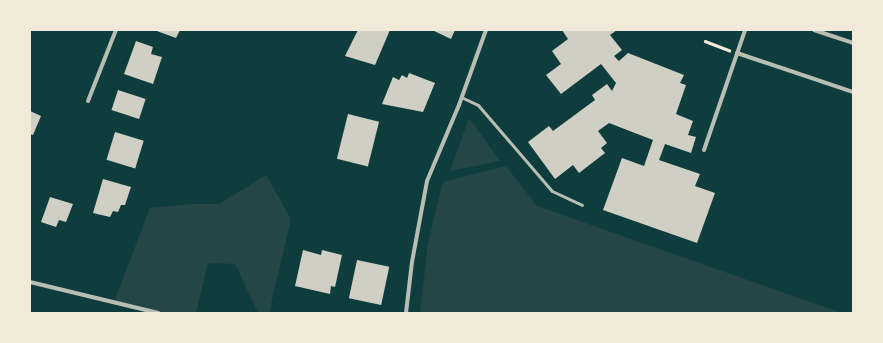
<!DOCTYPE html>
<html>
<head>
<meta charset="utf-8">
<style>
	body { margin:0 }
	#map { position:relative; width:883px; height:343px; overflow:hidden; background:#0f3d3e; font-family:Rubik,sans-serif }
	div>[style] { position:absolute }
	.green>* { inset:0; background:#244646 }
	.building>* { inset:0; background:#cfcfc3; transform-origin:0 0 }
	.path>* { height:2.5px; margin:-1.25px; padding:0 1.25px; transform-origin:1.25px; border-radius:1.25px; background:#f1e9da }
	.service>* { height:3px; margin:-1.5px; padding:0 1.5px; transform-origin:1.5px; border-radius:1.5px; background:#b8beb3 }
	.minor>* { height:4px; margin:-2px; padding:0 2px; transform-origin:2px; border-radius:2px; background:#b8beb3 }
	span { translate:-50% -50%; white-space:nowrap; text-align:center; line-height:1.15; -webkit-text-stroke:3px #f1e9da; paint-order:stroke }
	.frame { position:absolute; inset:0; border:31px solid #f1e9da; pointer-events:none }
</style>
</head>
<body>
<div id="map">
	<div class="green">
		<div style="clip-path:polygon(469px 118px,500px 161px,450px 171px)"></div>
		<div style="clip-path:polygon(506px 166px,537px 206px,836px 311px,837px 313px,420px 313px,428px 243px,443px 182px)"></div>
		<div style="clip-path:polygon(266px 175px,291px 219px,269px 313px,258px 313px,235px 264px,208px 263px,196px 313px,158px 313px,114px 302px,150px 208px,191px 204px,219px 204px)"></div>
	</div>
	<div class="building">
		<div style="clip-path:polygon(154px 30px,180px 30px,176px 38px)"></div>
		<div style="clip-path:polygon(358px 30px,390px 30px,375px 65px,345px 56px)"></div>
		<div style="clip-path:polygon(432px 30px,455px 30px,451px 39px)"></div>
		<div style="clip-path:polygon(562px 30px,617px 30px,610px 35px,622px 50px,614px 56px,619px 61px,628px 53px,684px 75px,680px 83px,686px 85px,676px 114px,693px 121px,688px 135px,696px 137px,691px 153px,665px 144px,659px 160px,700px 174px,695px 186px,715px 193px,697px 243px,603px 210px,622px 158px,644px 166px,653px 140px,609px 123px,598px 131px,607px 143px,601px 148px,605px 153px,579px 173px,573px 165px,555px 179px,528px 142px,549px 126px,553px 131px,595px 100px,592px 95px,607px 84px,612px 91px,616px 83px,601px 64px,561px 94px,546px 75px,561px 64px,552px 51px,568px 39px)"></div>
		<div style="clip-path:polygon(136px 41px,153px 47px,151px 54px,162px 57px,153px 84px,124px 74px)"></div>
		<div style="clip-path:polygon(409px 73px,435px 83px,423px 112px,382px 104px,393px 77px,399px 80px,402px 75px,407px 78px)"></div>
		<div style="left:118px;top:90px;width:29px;height:21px;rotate:18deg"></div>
		<div style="clip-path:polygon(30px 111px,41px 116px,33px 135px,30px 134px)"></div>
		<div style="left:348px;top:114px;width:32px;height:46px;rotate:14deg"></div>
		<div style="left:115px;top:132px;width:30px;height:29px;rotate:17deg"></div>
		<div style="clip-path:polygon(103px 179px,131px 187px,125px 205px,121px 205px,118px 212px,113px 211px,110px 217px,93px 213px)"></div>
		<div style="clip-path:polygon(50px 197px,73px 204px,66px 222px,59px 220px,56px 227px,41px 222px)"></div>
		<div style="clip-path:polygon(303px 250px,321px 255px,322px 250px,342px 255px,335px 287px,331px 286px,330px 294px,295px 286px)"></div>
		<div style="left:357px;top:260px;width:33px;height:39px;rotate:12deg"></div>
	</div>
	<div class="path">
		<div style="left:705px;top:41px;width:26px;rotate:21deg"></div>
	</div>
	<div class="service">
		<div style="left:461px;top:97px;width:19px;rotate:25deg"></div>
		<div style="left:478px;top:105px;width:113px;rotate:49.3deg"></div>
		<div style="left:552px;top:191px;width:33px;rotate:25deg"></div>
	</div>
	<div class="minor">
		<div style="left:814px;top:30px;width:41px;rotate:18.4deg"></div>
		<div style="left:737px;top:53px;width:122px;rotate:18.6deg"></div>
		<div style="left:88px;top:101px;width:76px;rotate:-68.5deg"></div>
		<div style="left:704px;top:150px;width:127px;rotate:-71.1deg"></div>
		<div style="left:30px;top:282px;width:132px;rotate:13.6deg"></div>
		<div style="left:406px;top:313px;width:51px;rotate:-83.3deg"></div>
		<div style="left:412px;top:262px;width:82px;rotate:-79.5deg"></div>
		<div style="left:427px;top:181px;width:82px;rotate:-67.2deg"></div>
		<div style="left:459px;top:105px;width:80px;rotate:-70.2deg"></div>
	</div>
	<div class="frame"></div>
</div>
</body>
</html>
